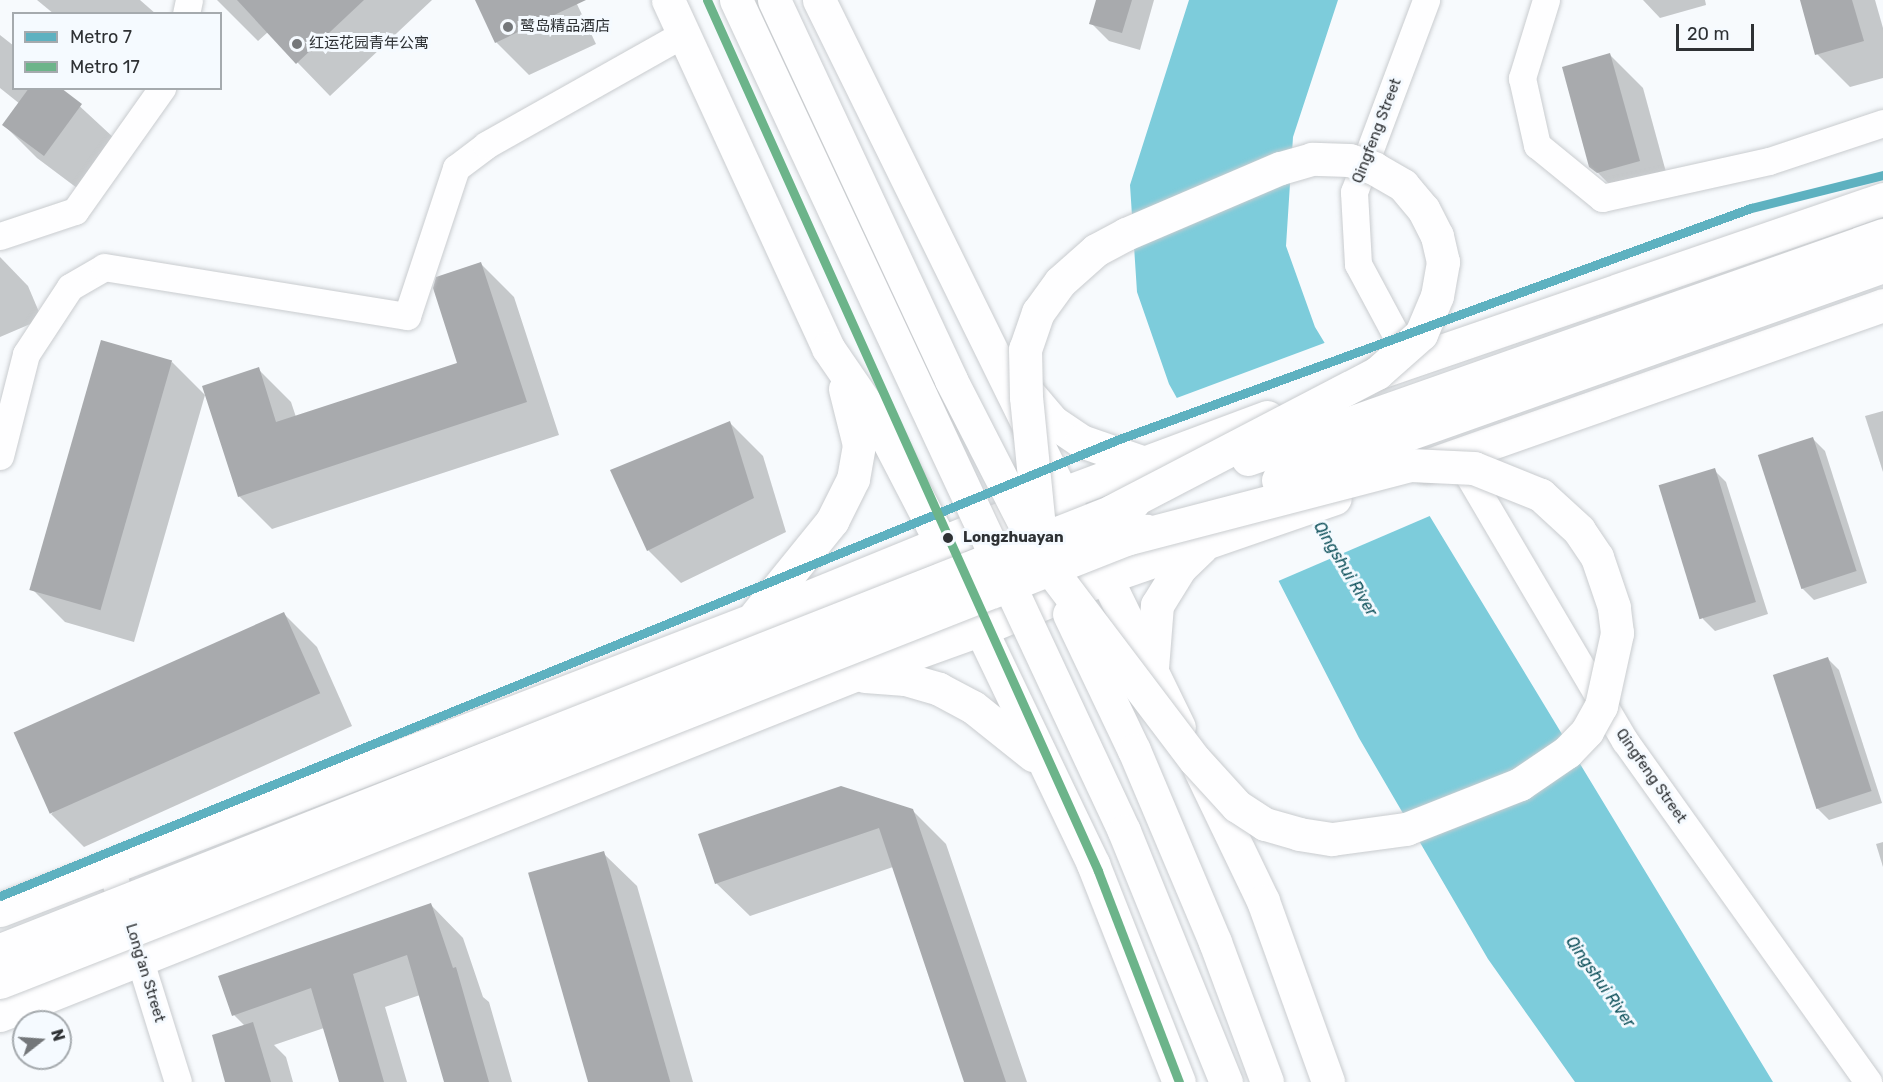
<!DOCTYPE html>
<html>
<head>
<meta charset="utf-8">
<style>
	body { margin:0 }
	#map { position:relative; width:1883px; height:1082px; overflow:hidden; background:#f7fafd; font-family:Rubik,"Noto Sans SC",sans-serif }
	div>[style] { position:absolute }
	.water>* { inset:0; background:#7dccdb }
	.pier>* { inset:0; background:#f7fafd }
	.shadow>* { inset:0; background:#0003 }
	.building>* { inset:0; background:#a8aaad; transform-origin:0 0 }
	.roads { filter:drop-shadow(0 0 2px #c9cccf) drop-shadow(0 0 2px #c9cccf) }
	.minor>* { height:27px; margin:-13.5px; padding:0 13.5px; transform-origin:13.5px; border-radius:13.5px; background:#fefeff }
	.major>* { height:33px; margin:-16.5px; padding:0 16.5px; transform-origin:16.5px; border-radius:16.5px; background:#fefeff }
	.bridges { filter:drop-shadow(0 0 2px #c9cccf) drop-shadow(0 0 2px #c9cccf) }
	.major-bridge>* { height:33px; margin:-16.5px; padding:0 16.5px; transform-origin:16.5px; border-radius:16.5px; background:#fefeff }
	.metro-1>* { height:9px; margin:-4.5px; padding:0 4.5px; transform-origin:4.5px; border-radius:4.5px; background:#5eb1c0 }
	.metro-2>* { height:9px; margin:-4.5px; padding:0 4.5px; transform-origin:4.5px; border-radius:4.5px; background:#6cb48a }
	.dots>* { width:16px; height:16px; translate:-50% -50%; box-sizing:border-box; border:3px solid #f5faff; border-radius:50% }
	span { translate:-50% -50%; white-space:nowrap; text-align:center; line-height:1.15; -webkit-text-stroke:6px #f5faff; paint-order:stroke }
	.poi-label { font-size:15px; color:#2e3134 }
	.left { translate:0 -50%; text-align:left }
	.street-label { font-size:15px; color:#2e3134 }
	.stop-label { font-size:15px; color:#2e3134; font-weight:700 }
	.water-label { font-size:16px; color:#0d505a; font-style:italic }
	.legend { position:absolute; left:12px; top:12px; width:210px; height:78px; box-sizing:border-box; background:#f5faff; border:2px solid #a5aaae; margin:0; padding:8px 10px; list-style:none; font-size:18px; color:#2e3134 }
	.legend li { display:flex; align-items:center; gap:12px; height:30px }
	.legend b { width:30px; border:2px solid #a5aaae }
	.north { position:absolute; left:12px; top:1010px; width:60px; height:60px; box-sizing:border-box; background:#f5faff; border:2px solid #a5aaae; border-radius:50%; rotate:73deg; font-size:16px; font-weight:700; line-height:24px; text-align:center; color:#2e3134 }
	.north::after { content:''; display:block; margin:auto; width:21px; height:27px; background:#74777a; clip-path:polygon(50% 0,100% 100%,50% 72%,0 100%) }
	.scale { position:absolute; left:1676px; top:24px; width:78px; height:27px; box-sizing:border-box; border:3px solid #2e3134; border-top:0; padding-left:8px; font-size:18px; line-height:21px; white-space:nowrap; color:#2e3134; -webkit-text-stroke:4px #f5faff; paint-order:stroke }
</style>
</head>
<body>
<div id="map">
	<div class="water">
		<div style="clip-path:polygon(1189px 0,1338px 0,1293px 137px,1286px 246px,1315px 327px,1773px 1082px,1575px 1082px,1488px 959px,1359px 738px,1273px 570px,1169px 384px,1137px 292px,1130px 185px)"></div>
	</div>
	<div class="pier">
		<div style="clip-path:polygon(1327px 342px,1432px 515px,1276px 582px,1174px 399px)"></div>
	</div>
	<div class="shadow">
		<div style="clip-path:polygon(37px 0,140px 0,156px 14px,54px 14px)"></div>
		<div style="clip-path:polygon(217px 0,432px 0,330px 96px,268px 32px,258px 41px)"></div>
		<div style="clip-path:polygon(477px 0,575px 0,596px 44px,529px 75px,496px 42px)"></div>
		<div style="clip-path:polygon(1097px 0,1154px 0,1140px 50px,1109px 41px,1091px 23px)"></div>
		<div style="clip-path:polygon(1643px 0,1705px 0,1706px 5px,1660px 18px)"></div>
		<div style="clip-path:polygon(1802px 0,1875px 0,1883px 28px,1883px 78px,1850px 87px,1817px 54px)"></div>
		<div style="clip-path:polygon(0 35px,14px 46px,14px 88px,60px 88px,114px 138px,77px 188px,37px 158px,4px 125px,20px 104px,0 88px)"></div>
		<div style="clip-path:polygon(1610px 55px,1643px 88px,1672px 194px,1631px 206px,1591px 166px)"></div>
		<div style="clip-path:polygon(0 257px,28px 286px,42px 319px,0 337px)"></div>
		<div style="clip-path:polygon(481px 264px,514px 297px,559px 435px,272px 529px,239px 496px,258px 369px,291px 402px,296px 417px,459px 364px)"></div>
		<div style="clip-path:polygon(172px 362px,205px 395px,134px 642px,65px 622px,32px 589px)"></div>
		<div style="clip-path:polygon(1883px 411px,1883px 472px,1865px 416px)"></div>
		<div style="clip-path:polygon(730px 423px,763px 456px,786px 532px,681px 583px,648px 550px)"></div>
		<div style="clip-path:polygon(1813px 439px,1825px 451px,1867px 583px,1814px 600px,1802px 588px,1760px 456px)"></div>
		<div style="clip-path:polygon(1714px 470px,1726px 482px,1768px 614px,1715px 631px,1703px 619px)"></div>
		<div style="clip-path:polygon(284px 614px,317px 647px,352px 726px,84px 847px,51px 814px)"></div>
		<div style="clip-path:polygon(1827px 658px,1839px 670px,1882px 803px,1829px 820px,1817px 808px)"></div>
		<div style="clip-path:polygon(913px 811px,946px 844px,1027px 1082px,966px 1082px,893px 867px,750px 916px,716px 883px)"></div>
		<div style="clip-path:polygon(1883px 842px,1883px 867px,1876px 844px)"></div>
		<div style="clip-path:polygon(603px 853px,637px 886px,693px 1082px,590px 1082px)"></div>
		<div style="clip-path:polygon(430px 904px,463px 938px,483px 997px,489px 1002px,512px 1082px,445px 1082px,420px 995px,385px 1007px,407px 1082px,340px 1082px,324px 1028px,274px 1045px,286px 1057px,293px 1082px,227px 1082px,245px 1026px,234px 1015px)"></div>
	</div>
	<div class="building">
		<div style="clip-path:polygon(237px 0,364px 0,296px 64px)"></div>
		<div style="clip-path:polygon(475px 0,586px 0,495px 43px)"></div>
		<div style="clip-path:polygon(1096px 0,1132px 0,1122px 33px,1089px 24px)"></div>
		<div style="clip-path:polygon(1800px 0,1852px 0,1864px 41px,1815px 55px)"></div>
		<div style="clip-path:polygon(1610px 53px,1640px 161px,1597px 173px,1589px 167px,1562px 67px)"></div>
		<div style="clip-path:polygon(29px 88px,61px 88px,82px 104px,44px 156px,2px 125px)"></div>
		<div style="clip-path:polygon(481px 262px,527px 402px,238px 497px,202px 386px,259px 367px,276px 422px,457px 363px,433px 288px,436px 277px)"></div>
		<div style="left:101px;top:340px;width:74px;height:260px;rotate:16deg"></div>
		<div style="clip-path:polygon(730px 421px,754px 498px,647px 551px,610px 470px)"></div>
		<div style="left:1813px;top:437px;width:141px;height:58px;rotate:72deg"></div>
		<div style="left:1715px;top:468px;width:140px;height:59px;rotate:73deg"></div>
		<div style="left:284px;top:612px;width:89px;height:296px;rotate:66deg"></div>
		<div style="left:1828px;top:657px;width:141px;height:58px;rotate:72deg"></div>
		<div style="clip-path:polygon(841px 786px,913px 809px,1006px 1082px,964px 1082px,879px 828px,715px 884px,698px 834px)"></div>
		<div style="left:604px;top:851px;width:241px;height:79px;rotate:74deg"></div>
		<div style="clip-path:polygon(431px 903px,453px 968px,456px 967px,489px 1082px,444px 1082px,407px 955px,353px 974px,384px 1082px,339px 1082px,311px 988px,232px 1016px,218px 976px)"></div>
		<div style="clip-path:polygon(253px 1022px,271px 1082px,225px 1082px,212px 1035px)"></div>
	</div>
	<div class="roads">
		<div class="minor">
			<div style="left:1546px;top:0;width:82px;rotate:107.1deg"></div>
			<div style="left:1522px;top:78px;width:69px;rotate:77.4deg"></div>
			<div style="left:1537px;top:145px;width:84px;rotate:39.2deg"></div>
			<div style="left:1602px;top:198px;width:171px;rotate:-12.5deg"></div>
			<div style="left:1769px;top:161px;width:120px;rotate:-18.4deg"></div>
			<div style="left:186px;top:14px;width:14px;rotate:-78deg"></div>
			<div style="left:0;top:236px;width:79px;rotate:-18.4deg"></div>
			<div style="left:75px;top:211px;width:151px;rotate:-54.7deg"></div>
			<div style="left:1410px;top:361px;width:110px;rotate:-118.2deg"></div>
			<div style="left:1358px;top:264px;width:72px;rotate:-93.2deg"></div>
			<div style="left:1354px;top:192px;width:205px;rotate:-69.4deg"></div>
			<div style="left:0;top:456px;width:105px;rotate:-75.7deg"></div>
			<div style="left:26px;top:354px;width:80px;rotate:-56.7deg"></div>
			<div style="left:70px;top:287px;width:39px;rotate:-30deg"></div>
			<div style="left:104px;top:267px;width:307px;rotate:9.2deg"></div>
			<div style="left:407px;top:316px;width:156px;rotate:-71.7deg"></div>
			<div style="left:456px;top:168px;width:38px;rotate:-37deg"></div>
			<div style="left:486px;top:145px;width:224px;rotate:-29.4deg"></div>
			<div style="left:1457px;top:456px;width:331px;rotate:59.5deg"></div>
			<div style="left:1625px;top:741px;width:419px;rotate:54.5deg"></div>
			<div style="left:110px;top:865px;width:227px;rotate:72.6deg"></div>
		</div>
		<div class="major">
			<div style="left:668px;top:0;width:383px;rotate:65.3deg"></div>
			<div style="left:828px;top:348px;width:88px;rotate:55.6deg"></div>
			<div style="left:878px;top:421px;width:161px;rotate:62.6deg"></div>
			<div style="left:819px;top:0;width:571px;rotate:63.79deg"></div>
			<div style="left:1377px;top:373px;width:535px;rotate:-18.98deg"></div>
			<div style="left:1023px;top:387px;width:46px;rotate:49.4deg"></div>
			<div style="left:1053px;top:422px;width:34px;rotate:34deg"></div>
			<div style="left:1081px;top:441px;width:68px;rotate:19deg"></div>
			<div style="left:1426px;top:466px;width:485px;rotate:-19.4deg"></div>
			<div style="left:1096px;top:557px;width:189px;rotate:64deg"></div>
			<div style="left:971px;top:609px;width:283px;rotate:64.4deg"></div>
			<div style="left:1093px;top:864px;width:234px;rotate:68.5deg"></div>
			<div style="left:756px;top:615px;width:121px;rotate:-51deg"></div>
			<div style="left:832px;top:521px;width:47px;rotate:-63.4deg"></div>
			<div style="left:853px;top:479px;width:35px;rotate:-80deg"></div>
			<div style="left:859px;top:445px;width:58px;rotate:-104deg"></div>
			<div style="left:1152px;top:668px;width:63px;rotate:-85.5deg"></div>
			<div style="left:1157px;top:605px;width:44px;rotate:-58.1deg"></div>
			<div style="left:1180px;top:568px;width:30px;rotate:-44deg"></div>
			<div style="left:865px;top:676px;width:40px;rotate:4.3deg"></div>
			<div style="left:905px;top:679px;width:35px;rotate:16deg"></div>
			<div style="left:939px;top:689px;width:38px;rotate:28deg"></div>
			<div style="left:973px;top:707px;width:77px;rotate:38.7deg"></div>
			<div style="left:1200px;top:770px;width:145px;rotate:64.3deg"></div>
			<div style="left:1263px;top:901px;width:192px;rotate:70.2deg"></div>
			<div style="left:0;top:910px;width:806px;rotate:-21.09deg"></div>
			<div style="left:752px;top:620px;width:334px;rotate:-22.2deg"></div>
			<div style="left:1061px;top:494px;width:220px;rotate:-20.5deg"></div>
			<div style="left:0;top:1015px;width:919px;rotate:-21.71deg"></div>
			<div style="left:854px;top:675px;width:133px;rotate:-19.8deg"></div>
			<div style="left:979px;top:630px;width:139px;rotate:-22.5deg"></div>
			<div style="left:1107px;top:577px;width:241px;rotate:-19.1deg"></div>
		</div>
	</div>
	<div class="bridges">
		<div class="major-bridge">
			<div style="left:736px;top:0;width:917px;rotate:64.97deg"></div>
			<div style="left:1124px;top:831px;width:271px;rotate:67.9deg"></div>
			<div style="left:774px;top:0;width:419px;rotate:65deg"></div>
			<div style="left:951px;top:380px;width:184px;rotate:62.9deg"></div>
			<div style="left:1248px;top:459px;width:673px;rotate:-19.43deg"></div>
			<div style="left:1278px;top:480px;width:642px;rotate:-19.48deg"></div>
			<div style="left:1112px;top:511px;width:299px;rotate:-27.5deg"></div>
			<div style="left:1377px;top:373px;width:59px;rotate:-41.6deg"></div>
			<div style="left:1421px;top:334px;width:41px;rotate:-67.2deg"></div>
			<div style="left:1437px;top:296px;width:35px;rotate:-80deg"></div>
			<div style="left:1443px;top:262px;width:27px;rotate:-103deg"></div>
			<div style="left:1437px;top:236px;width:30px;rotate:-117deg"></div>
			<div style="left:1423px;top:209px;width:31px;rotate:-130deg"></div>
			<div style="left:1403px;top:185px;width:34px;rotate:-150deg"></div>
			<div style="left:1374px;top:168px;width:26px;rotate:-162deg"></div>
			<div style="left:1349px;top:160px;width:37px;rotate:-178deg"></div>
			<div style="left:1312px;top:159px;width:33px;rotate:164deg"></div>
			<div style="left:1280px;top:168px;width:168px;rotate:156.8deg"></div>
			<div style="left:1126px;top:234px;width:34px;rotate:152deg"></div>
			<div style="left:1096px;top:250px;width:48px;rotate:138.4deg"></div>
			<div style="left:1060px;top:282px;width:37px;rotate:126deg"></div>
			<div style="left:1038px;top:312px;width:39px;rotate:109deg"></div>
			<div style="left:1025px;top:349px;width:48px;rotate:88.8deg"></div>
			<div style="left:1026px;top:397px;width:162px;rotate:84.3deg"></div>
			<div style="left:1042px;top:558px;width:253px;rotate:52.9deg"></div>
			<div style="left:1195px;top:760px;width:62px;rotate:47.6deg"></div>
			<div style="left:1237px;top:806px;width:33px;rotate:33deg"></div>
			<div style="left:1265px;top:824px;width:35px;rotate:16deg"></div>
			<div style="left:1299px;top:834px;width:33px;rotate:9deg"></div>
			<div style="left:1332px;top:839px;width:75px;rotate:-7.7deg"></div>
			<div style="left:1406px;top:829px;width:123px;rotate:-21.5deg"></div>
			<div style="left:1520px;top:784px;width:57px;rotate:-34.2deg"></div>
			<div style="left:1567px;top:752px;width:29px;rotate:-46deg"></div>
			<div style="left:1587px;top:731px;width:29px;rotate:-61deg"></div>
			<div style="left:1601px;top:706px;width:75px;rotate:-77.6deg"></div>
			<div style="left:1617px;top:633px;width:26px;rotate:-97deg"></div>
			<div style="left:1614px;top:607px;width:53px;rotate:-108.8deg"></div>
			<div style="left:1597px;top:557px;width:32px;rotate:-124deg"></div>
			<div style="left:1579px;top:530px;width:52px;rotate:-137.4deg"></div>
			<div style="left:1541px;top:495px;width:72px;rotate:-158.1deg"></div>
			<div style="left:1474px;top:468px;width:64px;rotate:-177.3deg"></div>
			<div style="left:1410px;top:465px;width:293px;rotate:165.4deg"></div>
			<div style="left:1069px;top:614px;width:151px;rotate:64.5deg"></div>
			<div style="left:1134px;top:750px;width:208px;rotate:67.1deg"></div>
			<div style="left:1215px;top:942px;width:149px;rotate:69.6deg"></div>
			<div style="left:0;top:950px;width:1218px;rotate:-21.53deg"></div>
			<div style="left:0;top:982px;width:1232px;rotate:-21.48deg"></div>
		</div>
	</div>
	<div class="metro-1">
		<div style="left:0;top:896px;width:1212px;rotate:-22.21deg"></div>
		<div style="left:1122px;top:438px;width:670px;rotate:-20.09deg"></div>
		<div style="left:1751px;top:208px;width:136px;rotate:-14deg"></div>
	</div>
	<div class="metro-2">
		<div style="left:707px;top:0;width:955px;rotate:65.82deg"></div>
		<div style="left:1098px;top:871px;width:226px;rotate:69deg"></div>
	</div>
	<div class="dots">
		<div style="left:508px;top:27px;background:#74777a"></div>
		<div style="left:297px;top:44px;background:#74777a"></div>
		<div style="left:948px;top:538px;background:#2e3134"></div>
	</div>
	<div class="poi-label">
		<span class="left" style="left:520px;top:27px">鹭岛精品酒店</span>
		<span class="left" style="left:309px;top:44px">红运花园青年公寓</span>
	</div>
	<div class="street-label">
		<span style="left:1377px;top:131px;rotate:-69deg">Qingfeng Street</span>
		<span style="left:1651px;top:776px;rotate:55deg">Qingfeng Street</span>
		<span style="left:145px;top:973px;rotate:73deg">Long'an Street</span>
	</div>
	<div class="stop-label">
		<span class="left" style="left:963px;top:538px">Longzhuayan</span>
	</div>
	<div class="water-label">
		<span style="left:1345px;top:569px;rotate:59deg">Qingshui River</span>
		<span style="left:1600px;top:982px;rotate:55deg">Qingshui River</span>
	</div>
	<ul class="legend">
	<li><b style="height:8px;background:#5eb1c0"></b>Metro 7</li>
	<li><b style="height:8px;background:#6cb48a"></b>Metro 17</li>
	</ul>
	<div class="north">N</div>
	<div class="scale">20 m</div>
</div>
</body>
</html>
